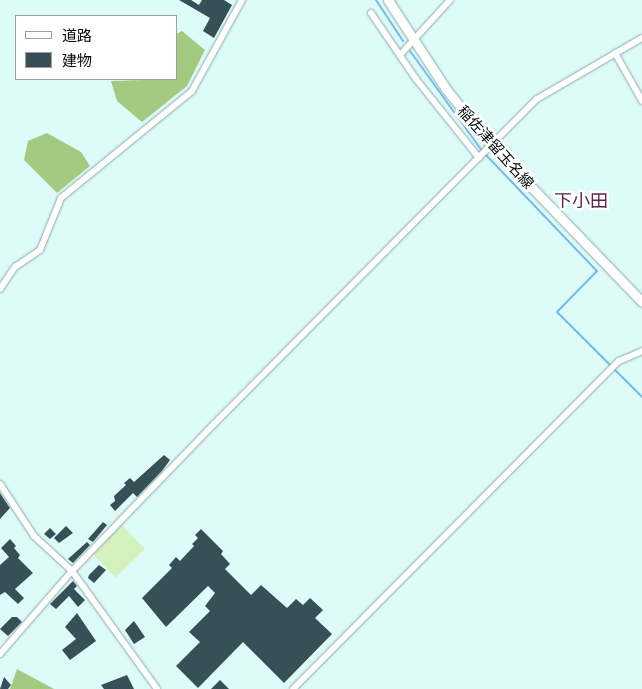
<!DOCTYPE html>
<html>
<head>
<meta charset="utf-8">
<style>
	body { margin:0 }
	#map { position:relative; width:642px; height:689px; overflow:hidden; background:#ddfbf8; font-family:Manrope,"Noto Sans JP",sans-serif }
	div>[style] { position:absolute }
	.green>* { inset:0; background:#d5f1be; transform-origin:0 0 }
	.forest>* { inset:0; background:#a4ca81 }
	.stream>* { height:2px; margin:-1px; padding:0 1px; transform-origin:1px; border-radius:1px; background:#77b9f1 }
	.building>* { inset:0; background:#375057 }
	.roads { filter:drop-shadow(0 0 1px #8da9a6) drop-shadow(0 0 1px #8da9a6) }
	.minor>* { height:6px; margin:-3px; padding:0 3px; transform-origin:3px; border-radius:3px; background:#fff }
	.secondary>* { height:9px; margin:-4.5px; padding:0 4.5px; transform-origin:4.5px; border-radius:4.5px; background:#fff }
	span { translate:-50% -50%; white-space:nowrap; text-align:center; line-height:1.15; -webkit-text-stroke:5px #fff; paint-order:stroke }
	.street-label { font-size:15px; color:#040e0d }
	.quarter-label { font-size:18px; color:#592554 }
	.legend { position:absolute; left:15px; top:15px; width:162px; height:65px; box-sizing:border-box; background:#fff; border:1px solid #9b9f9e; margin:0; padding:6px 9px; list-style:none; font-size:15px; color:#040e0d }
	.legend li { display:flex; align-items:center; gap:10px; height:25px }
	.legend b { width:25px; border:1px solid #9b9f9e }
</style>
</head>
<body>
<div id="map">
	<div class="green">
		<div style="left:120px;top:523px;width:36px;height:41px;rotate:46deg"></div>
	</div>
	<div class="forest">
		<div style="clip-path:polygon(182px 31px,205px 50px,187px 86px,142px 122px,117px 101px,111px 81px,176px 79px,176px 34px)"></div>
		<div style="clip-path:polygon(47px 133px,81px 152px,90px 166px,57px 193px,24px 160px,28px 141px)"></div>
		<div style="clip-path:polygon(17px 669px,54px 689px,10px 689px)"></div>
	</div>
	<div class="stream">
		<div style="left:376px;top:0;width:49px;rotate:56.6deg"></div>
		<div style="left:410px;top:51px;width:123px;rotate:54.2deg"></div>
		<div style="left:485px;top:154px;width:162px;rotate:46.3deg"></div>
		<div style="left:597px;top:271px;width:57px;rotate:134.3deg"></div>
		<div style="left:557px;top:312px;width:120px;rotate:45deg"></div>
	</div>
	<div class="building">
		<div style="clip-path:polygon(179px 0,191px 0,199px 5px,202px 0,224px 0,232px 5px,214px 38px,203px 31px,210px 18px)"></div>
		<div style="clip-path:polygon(164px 455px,170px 460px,162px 471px,137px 497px,133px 493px,115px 511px,110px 505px,115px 501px,114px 496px,126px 485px,124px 483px,130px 478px,134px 482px)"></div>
		<div style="clip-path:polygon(0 493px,10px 508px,0 519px)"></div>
		<div style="clip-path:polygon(103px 522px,107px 525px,93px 542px,88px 539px)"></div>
		<div style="clip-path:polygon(66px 526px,73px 533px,59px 543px,54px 538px)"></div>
		<div style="clip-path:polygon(50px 528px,56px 534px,50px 539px,44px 534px)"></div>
		<div style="clip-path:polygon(201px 529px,223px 551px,221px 554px,230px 564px,225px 569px,251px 595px,261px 585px,287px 608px,296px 599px,303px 605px,310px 598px,323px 610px,315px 618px,332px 634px,284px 683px,243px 642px,198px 688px,176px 666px,200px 642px,189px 632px,210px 611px,205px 606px,215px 593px,208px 586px,166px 627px,142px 598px,172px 568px,169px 565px,176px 557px,180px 561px,194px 546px,192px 544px,198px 538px,195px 535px)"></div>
		<div style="clip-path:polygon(10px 539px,16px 546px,14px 548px,20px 555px,18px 558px,33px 573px,15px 589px,24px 598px,18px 604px,5px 592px,0 595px,0 565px,9px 557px,1px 548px)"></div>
		<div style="clip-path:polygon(87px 542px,90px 545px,73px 563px,68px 559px)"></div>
		<div style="clip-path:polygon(99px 565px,106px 570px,94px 583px,88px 578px,89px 575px)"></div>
		<div style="clip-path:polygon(73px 581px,77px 586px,74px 589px,85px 600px,78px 607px,69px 596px,56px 609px,50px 604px)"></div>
		<div style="clip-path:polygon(77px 613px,96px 641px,70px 660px,62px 650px,76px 639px,65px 627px)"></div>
		<div style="clip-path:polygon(12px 617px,17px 617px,22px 622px,8px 636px,0 629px)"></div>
		<div style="clip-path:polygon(134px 621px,145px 637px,134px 644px,125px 630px)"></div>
		<div style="clip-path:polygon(127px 675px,134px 689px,104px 689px,101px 685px)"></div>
		<div style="clip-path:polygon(4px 677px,11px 685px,8px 689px,0 689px)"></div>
		<div style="clip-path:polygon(220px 680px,229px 689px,211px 689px)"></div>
	</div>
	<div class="roads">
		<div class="minor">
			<div style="left:371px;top:13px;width:80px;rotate:55.7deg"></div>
			<div style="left:416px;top:79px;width:101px;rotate:51.4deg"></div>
			<div style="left:615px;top:53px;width:55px;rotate:60.6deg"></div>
			<div style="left:400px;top:55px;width:74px;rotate:-47.7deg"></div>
			<div style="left:0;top:289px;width:27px;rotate:-56deg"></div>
			<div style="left:15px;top:267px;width:30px;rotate:-34deg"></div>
			<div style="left:40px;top:250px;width:56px;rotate:-68deg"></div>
			<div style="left:61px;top:198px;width:169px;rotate:-39.2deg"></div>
			<div style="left:192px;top:91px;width:104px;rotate:-61.2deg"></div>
			<div style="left:0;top:484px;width:62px;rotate:56.8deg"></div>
			<div style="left:34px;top:536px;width:52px;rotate:42.6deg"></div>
			<div style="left:72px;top:571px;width:145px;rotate:54.2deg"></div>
			<div style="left:0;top:654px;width:110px;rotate:-49.1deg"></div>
			<div style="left:72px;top:571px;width:204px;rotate:-46deg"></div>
			<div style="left:214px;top:424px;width:458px;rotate:-45.2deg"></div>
			<div style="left:537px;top:99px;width:121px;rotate:-30.2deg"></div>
			<div style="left:293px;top:689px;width:462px;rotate:-45.2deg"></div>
			<div style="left:619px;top:361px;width:25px;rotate:-23deg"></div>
		</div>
		<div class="secondary">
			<div style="left:388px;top:0;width:106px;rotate:56.9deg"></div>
			<div style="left:446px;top:89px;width:73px;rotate:51.1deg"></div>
			<div style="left:492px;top:146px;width:216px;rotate:46.1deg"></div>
		</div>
	</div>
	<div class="street-label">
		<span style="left:496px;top:147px;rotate:48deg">稲佐津留玉名線</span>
	</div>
	<div class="quarter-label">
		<span style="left:581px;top:200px">下小田</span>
	</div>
	<ul class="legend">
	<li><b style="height:6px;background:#fff"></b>道路</li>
	<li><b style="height:14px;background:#375057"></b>建物</li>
	</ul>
</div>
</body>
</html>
